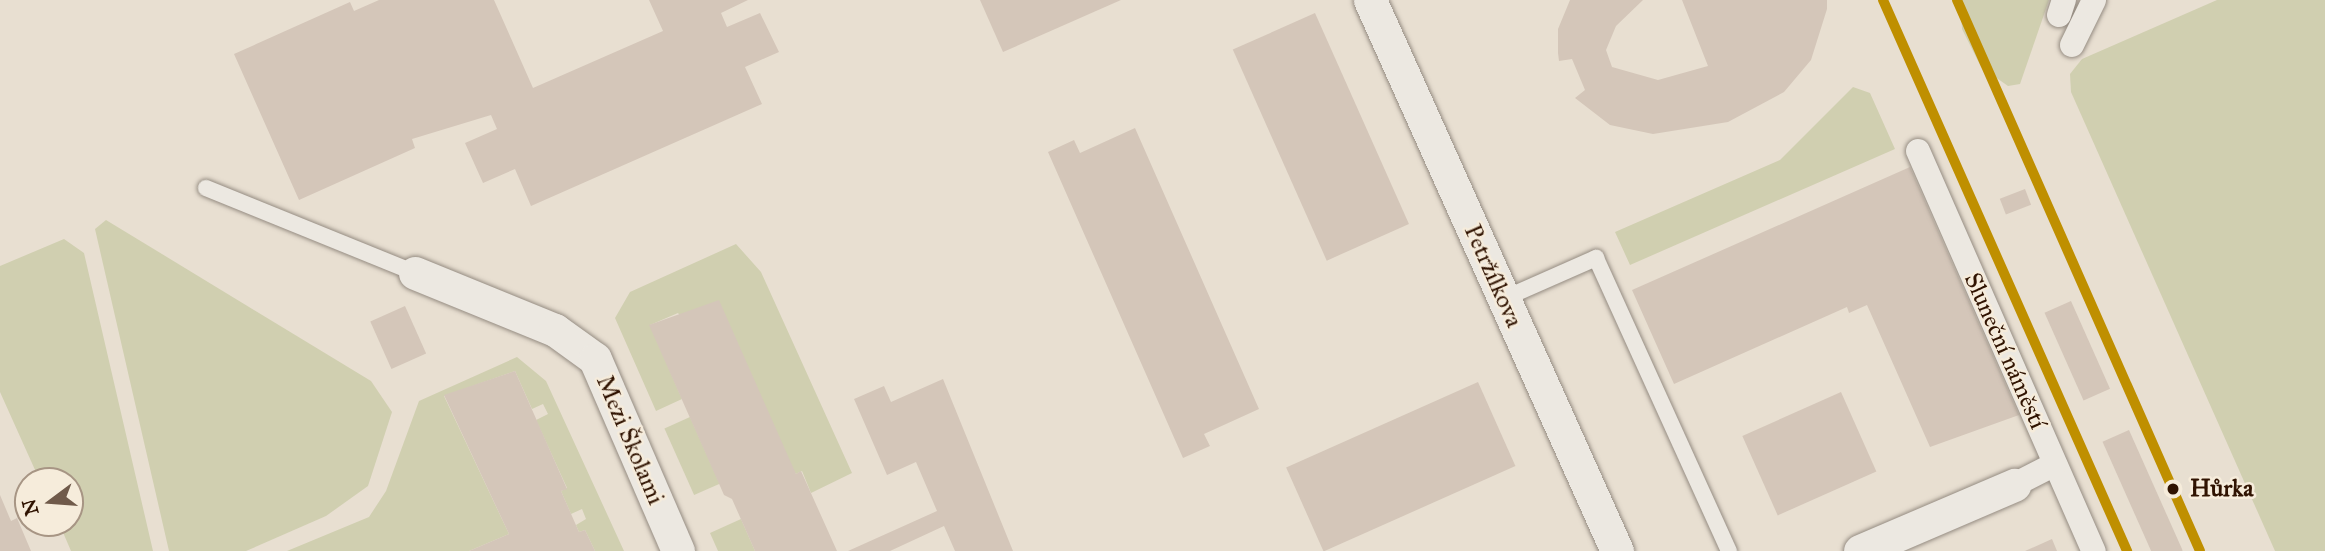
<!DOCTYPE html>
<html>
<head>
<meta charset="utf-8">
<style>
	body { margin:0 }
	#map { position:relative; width:2325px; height:551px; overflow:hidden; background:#e8dfd1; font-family:"IM FELL Great Primer",serif }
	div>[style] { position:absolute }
	.green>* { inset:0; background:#d0cfb0; transform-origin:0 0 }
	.building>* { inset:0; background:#d4c6b9; transform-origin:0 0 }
	.roads { filter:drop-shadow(0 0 2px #958c82) drop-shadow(0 0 2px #958c82) }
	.service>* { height:16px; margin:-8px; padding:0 8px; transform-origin:8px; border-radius:8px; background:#ece8e1 }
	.pedestrian>* { height:24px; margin:-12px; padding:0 12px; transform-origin:12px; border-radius:12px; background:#ece8e1 }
	.minor>* { height:33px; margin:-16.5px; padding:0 16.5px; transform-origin:16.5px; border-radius:16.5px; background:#ece8e1 }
	.metro-1>* { height:10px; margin:-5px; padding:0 5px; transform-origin:5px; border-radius:5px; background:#bf8f00 }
	.dots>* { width:19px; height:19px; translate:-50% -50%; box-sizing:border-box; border:4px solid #f6ecdb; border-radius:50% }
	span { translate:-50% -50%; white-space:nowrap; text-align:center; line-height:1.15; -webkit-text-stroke:5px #f6ecdb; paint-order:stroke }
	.street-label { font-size:24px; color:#301301 }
	.stop-label { font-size:24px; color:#301301; font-weight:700 }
	.left { translate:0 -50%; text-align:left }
	.north { position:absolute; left:14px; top:467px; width:70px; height:70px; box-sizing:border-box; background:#f6ecdb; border:2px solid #a79584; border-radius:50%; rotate:254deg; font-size:19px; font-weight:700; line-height:28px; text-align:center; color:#301301 }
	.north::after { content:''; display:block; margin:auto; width:24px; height:32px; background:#705a4a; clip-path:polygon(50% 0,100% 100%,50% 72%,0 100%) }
</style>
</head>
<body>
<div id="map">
	<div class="green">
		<div style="clip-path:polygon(1960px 0,2049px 0,2020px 84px,2008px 86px,1981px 67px,1962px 29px)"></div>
		<div style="clip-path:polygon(2217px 0,2325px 0,2325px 551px,2275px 551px,2071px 92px,2070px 74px,2082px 59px)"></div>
		<div style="clip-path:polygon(1853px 87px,1870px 93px,1895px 149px,1630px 265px,1615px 232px,1780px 160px)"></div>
		<div style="clip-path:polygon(106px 220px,371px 381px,392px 412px,368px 486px,326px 516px,246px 551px,169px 551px,95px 229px)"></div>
		<div style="clip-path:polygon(64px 239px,84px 253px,153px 551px,71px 551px,59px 523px,70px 523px,70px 481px,40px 481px,0 392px,0 266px)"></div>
		<div style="clip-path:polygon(736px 244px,761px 272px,852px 473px,811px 493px,802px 471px,796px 474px,678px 313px,650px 325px,682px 399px,656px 411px,615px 318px,630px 292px)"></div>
		<div style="clip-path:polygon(517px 357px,546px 381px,624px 551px,595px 551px,585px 530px,579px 532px,576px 525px,586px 519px,582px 509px,571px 514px,561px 491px,567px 488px,536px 420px,548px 414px,543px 404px,532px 409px,515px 371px,444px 396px,509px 534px,469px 551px,287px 551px,369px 517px,386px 491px,419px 401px)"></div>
		<div style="left:690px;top:417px;width:73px;height:28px;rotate:66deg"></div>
		<div style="clip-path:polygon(741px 519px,755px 551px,718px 551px,710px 533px)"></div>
	</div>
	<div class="building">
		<div style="clip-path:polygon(379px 0,494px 0,533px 88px,663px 31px,649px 0,748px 0,721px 13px,727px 27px,760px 13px,779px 52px,745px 67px,762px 104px,531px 206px,515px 169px,483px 183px,465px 143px,497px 129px,491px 115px,412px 139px,415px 148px,299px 200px,234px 54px,350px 2px,354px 11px)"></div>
		<div style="clip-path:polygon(980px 0,1121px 0,1003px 52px)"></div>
		<div style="clip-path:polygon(1570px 0,1643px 0,1616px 26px,1606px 50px,1612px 67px,1658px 80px,1708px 66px,1682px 0,1827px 0,1827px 9px,1811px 60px,1784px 92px,1728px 122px,1653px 134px,1610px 125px,1575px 98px,1585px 90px,1572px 59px,1559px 61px,1558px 53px,1558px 29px)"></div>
		<div style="left:1315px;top:13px;width:231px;height:90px;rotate:66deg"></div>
		<div style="clip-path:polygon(1135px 128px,1259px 409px,1204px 434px,1210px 446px,1183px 458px,1048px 152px,1074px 140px,1080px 153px)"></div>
		<div style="clip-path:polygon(1910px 167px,2019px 415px,1930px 447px,1867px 305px,1849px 313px,1847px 307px,1674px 384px,1632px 290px)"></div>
		<div style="left:2025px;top:189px;width:17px;height:27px;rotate:69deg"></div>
		<div style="clip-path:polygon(719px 300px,796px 474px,801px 471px,837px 551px,755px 551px,732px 499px,724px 495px,649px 325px)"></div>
		<div style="left:2071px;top:301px;width:96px;height:29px;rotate:66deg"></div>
		<div style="left:405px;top:306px;width:52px;height:38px;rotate:66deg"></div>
		<div style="clip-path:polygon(515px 371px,567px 489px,561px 491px,579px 532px,585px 530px,595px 551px,469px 551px,509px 534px,444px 395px)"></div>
		<div style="clip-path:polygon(943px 379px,1013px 551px,955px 551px,944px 526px,890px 551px,848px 551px,937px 511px,916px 462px,887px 475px,854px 399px,884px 386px,891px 402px)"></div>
		<div style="left:1478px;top:382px;width:92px;height:210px;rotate:66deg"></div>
		<div style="left:1841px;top:392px;width:87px;height:108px;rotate:66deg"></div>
		<div style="left:2129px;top:430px;width:132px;height:29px;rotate:66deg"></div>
		<div style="clip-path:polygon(0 495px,11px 521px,17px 518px,31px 551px,0 551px)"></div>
		<div style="clip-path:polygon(2052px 539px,2057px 551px,2025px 551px)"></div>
	</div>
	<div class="roads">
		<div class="service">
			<div style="left:206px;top:188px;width:226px;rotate:22.1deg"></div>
			<div style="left:1503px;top:299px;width:102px;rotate:-23.8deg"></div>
			<div style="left:1596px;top:258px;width:322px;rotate:65.6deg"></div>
		</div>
		<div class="pedestrian">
			<div style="left:2059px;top:15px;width:16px;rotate:-72deg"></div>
			<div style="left:2072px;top:45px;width:50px;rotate:-63.9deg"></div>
			<div style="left:1918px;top:151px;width:437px;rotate:66.3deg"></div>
			<div style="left:2014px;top:485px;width:46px;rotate:-27.1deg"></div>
		</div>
		<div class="minor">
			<div style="left:1370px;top:0;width:604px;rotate:65.85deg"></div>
			<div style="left:415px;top:273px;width:151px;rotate:22.2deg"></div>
			<div style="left:555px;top:330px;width:49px;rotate:35.9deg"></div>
			<div style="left:595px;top:359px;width:209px;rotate:66.6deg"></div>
			<div style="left:1860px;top:551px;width:168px;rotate:-23.2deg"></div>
		</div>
	</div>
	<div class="metro-1">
		<div style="left:1883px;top:0;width:603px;rotate:66.11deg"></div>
		<div style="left:1957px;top:0;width:602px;rotate:66.2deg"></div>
	</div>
	<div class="dots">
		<div style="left:2173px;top:489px;background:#301301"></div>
	</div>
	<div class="street-label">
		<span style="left:1493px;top:276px;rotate:66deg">Petržílkova</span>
		<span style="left:2005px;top:351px;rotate:66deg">Sluneční náměstí</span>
		<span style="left:630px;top:440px;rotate:67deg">Mezi Školami</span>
	</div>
	<div class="stop-label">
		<span class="left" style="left:2190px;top:489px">Hůrka</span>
	</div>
	<div class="north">N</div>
</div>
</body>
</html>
